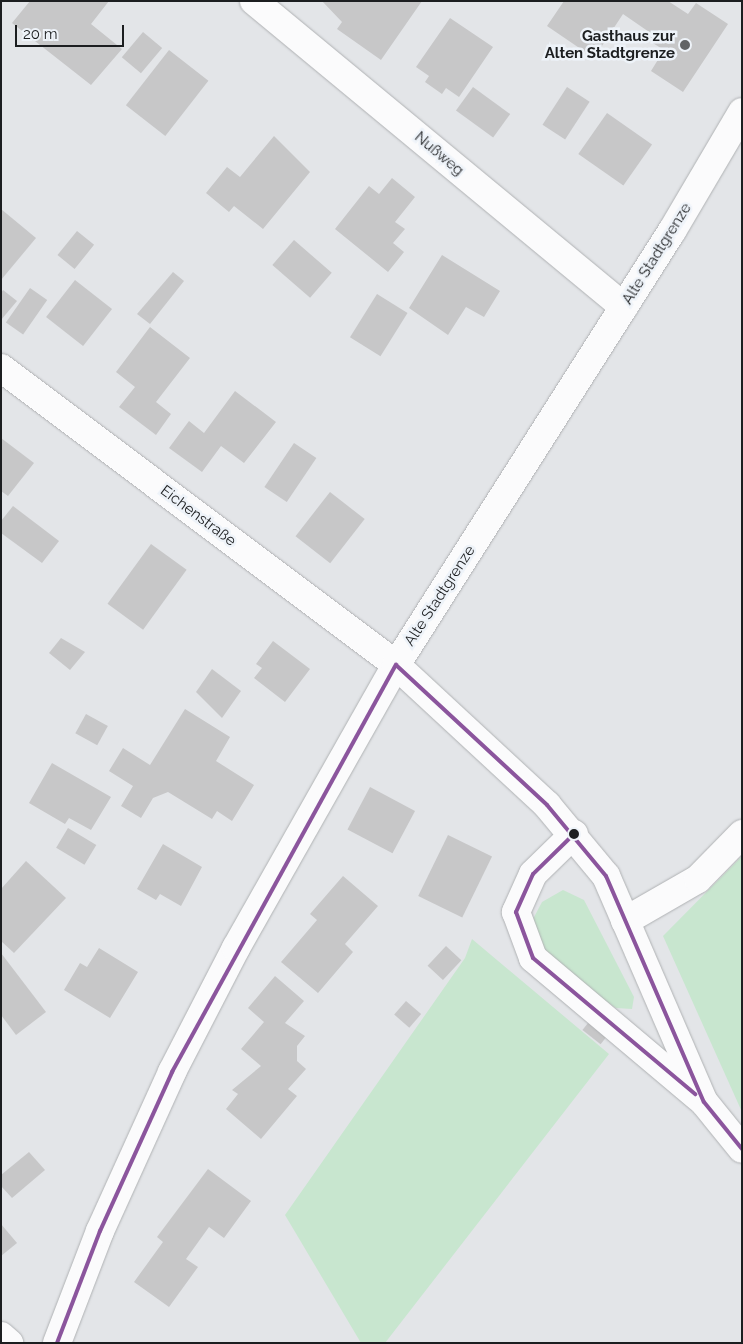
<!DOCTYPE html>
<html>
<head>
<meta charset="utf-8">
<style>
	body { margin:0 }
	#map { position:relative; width:743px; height:1344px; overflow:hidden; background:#e3e5e8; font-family:Raleway,sans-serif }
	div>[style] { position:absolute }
	.green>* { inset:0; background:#c8e6cf }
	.building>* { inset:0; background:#c7c7c8; transform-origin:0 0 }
	.roads { filter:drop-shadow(0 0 1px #afb1b3) drop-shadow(0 0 1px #afb1b3) }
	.minor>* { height:28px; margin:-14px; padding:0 14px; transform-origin:14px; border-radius:14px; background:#fbfbfc }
	.bus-1>* { height:4px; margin:-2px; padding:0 2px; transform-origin:2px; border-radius:2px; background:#8b559d }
	.dots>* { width:14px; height:14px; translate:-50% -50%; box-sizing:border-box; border:2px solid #eef3f9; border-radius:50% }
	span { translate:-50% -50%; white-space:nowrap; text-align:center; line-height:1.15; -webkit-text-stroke:5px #eef3f9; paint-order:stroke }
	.poi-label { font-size:15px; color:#1c1e20; font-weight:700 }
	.right { translate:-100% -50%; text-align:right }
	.street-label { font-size:15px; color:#1c1e20 }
	.frame { position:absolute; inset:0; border:2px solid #1c1e20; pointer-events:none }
	.scale { position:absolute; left:15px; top:25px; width:109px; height:22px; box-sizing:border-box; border:2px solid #1c1e20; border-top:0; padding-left:6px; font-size:15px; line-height:18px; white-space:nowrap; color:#1c1e20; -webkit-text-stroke:4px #eef3f9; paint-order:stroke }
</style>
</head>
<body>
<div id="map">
	<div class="green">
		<div style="clip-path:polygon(742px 856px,742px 1112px,663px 936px)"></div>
		<div style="clip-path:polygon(563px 890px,584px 900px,634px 997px,632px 1009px,616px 1008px,586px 989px,540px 947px,532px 921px,542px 902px)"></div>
		<div style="clip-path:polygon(472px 939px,609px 1054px,385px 1343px,361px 1343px,285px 1215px,465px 958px)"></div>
	</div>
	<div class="building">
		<div style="clip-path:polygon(30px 1px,109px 1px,91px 24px,122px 49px,91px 85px,12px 23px)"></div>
		<div style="clip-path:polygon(322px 1px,422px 1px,381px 60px,337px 29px,342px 22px)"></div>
		<div style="clip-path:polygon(564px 1px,668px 1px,688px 14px,696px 3px,728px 24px,683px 92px,651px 71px,664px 50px,648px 40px,652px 34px,623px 14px,594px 58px,547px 26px)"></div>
		<div style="clip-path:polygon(450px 18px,493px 47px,459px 97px,446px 88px,442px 94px,425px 82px,429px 76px,416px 67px)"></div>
		<div style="left:143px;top:32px;width:25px;height:33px;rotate:40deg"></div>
		<div style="left:169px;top:50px;width:50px;height:70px;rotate:38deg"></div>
		<div style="left:473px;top:87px;width:46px;height:29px;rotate:36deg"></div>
		<div style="left:567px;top:87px;width:27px;height:45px;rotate:33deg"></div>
		<div style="left:607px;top:113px;width:55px;height:50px;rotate:35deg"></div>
		<div style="clip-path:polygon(274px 136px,310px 172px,263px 229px,234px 206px,229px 212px,206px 193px,227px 167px,240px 177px)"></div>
		<div style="clip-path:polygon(392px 178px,415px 197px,395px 222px,405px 229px,393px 243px,404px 252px,388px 272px,335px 229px,369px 186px,379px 194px)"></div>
		<div style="clip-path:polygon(1px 209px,36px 238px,1px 280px)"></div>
		<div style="left:77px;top:231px;width:22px;height:31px;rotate:39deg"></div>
		<div style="left:294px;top:240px;width:50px;height:33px;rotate:41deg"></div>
		<div style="clip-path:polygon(442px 255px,500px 291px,484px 317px,466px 307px,448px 335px,409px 308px)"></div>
		<div style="clip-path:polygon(173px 272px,184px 281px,150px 324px,137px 314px)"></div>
		<div style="left:75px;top:280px;width:47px;height:47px;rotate:38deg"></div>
		<div style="left:30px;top:288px;width:21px;height:42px;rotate:35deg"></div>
		<div style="clip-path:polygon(3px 290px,17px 301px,1px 320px,1px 293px)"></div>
		<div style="left:377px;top:294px;width:36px;height:51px;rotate:32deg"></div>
		<div style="clip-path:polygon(150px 327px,190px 358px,156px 402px,171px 414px,156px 435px,119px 407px,135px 387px,116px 372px)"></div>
		<div style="clip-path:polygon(235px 391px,276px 422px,244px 463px,221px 446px,202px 472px,169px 448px,189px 421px,204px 433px)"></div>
		<div style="clip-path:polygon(1px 438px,34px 463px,8px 496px,1px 491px)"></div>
		<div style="left:294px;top:443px;width:27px;height:53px;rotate:34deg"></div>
		<div style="left:330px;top:492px;width:44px;height:56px;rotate:38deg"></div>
		<div style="clip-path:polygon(13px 506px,59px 541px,42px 563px,1px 533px,1px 521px)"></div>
		<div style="left:151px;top:544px;width:44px;height:74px;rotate:36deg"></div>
		<div style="clip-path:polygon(61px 638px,85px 652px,70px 670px,49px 653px)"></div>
		<div style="clip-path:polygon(273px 641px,310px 669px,285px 702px,254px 678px,262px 668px,256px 664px)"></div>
		<div style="clip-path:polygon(212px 669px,241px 691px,222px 718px,196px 692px)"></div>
		<div style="clip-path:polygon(185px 709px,230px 737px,216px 761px,254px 785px,232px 821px,217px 811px,212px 819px,168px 792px,153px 798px,141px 818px,121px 806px,133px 786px,109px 771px,123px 748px,150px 765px)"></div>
		<div style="left:86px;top:714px;width:25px;height:22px;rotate:29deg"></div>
		<div style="clip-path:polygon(52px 763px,111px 797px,91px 830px,69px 818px,65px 824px,29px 803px)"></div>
		<div style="left:370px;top:787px;width:51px;height:48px;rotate:28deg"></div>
		<div style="left:68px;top:828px;width:33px;height:23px;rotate:31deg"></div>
		<div style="left:448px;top:835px;width:49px;height:68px;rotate:26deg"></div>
		<div style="clip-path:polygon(163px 844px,202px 867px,181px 906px,160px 894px,156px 900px,137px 889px)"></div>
		<div style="clip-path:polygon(26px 861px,66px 898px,14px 953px,1px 941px,1px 889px)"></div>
		<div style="clip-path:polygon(343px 876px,378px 906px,345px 944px,353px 952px,318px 993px,281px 962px,317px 920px,310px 914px)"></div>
		<div style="left:446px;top:946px;width:21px;height:27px;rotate:43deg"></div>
		<div style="clip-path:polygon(99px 948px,138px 972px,110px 1018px,64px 990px,80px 963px,87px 967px)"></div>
		<div style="clip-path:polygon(1px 953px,46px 1012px,16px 1035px,1px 1015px)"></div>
		<div style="clip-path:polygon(275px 976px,304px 1001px,285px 1023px,305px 1036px,297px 1046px,297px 1061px,306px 1069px,288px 1089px,297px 1096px,261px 1139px,226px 1109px,238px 1094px,232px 1090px,261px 1066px,241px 1049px,264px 1022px,248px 1008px)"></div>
		<div style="left:406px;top:1001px;width:20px;height:18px;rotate:41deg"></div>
		<div style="left:588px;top:1023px;width:23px;height:9px;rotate:38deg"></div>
		<div style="clip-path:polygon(29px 1152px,45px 1170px,12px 1198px,1px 1186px,1px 1175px)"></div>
		<div style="clip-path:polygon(208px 1169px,251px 1201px,224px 1238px,209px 1227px,186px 1259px,198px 1267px,169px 1307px,134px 1282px,163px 1242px,157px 1237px)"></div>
		<div style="clip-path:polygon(1px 1224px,17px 1243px,1px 1256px)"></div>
	</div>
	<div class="roads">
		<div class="minor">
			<div style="left:254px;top:1px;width:480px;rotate:39.6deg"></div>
			<div style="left:1px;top:368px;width:494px;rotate:36.9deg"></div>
			<div style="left:396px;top:665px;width:206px;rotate:42.8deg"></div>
			<div style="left:547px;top:805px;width:92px;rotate:50.3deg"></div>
			<div style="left:606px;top:876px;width:246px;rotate:66.6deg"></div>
			<div style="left:704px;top:1102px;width:60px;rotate:51deg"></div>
			<div style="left:574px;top:834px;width:57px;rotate:135.7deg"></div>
			<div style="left:533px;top:874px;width:42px;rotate:114.1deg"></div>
			<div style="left:516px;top:912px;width:49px;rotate:69.7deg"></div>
			<div style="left:533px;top:958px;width:217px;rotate:40.1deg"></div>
			<div style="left:625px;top:921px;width:84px;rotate:-29.9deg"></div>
			<div style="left:698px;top:879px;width:63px;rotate:-45.6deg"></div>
			<div style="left:1px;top:1336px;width:11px;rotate:41deg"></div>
			<div style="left:57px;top:1343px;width:120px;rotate:-69deg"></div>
			<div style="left:100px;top:1231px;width:175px;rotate:-65.6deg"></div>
			<div style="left:172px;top:1072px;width:140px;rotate:-62.7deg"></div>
			<div style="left:236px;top:948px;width:325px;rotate:-60.5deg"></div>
			<div style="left:396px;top:665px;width:514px;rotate:-57.55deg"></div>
			<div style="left:672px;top:231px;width:138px;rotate:-59.5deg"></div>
		</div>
	</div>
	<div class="bus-1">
		<div style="left:396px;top:665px;width:206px;rotate:42.8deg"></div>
		<div style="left:547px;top:805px;width:92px;rotate:50.3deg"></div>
		<div style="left:606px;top:876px;width:246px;rotate:66.6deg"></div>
		<div style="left:704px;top:1102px;width:60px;rotate:51deg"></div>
		<div style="left:574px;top:834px;width:57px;rotate:135.7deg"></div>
		<div style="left:533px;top:874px;width:42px;rotate:114.1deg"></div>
		<div style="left:516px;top:912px;width:49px;rotate:69.7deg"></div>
		<div style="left:533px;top:958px;width:212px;rotate:40deg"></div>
		<div style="left:57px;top:1343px;width:120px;rotate:-69deg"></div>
		<div style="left:100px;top:1231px;width:175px;rotate:-65.6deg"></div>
		<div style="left:172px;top:1072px;width:465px;rotate:-61.2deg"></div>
	</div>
	<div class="dots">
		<div style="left:685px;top:45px;background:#626466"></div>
		<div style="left:574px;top:834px;background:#1c1e20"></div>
	</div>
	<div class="poi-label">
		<span class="right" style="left:675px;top:45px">Gasthaus zur<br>Alten Stadtgrenze</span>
	</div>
	<div class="street-label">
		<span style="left:439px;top:154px;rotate:40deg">Nußweg</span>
		<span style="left:657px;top:254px;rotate:-58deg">Alte Stadtgrenze</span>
		<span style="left:198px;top:516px;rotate:37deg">Eichenstraße</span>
		<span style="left:440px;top:596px;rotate:-57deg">Alte Stadtgrenze</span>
	</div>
	<div class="frame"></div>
	<div class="scale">20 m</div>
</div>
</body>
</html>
